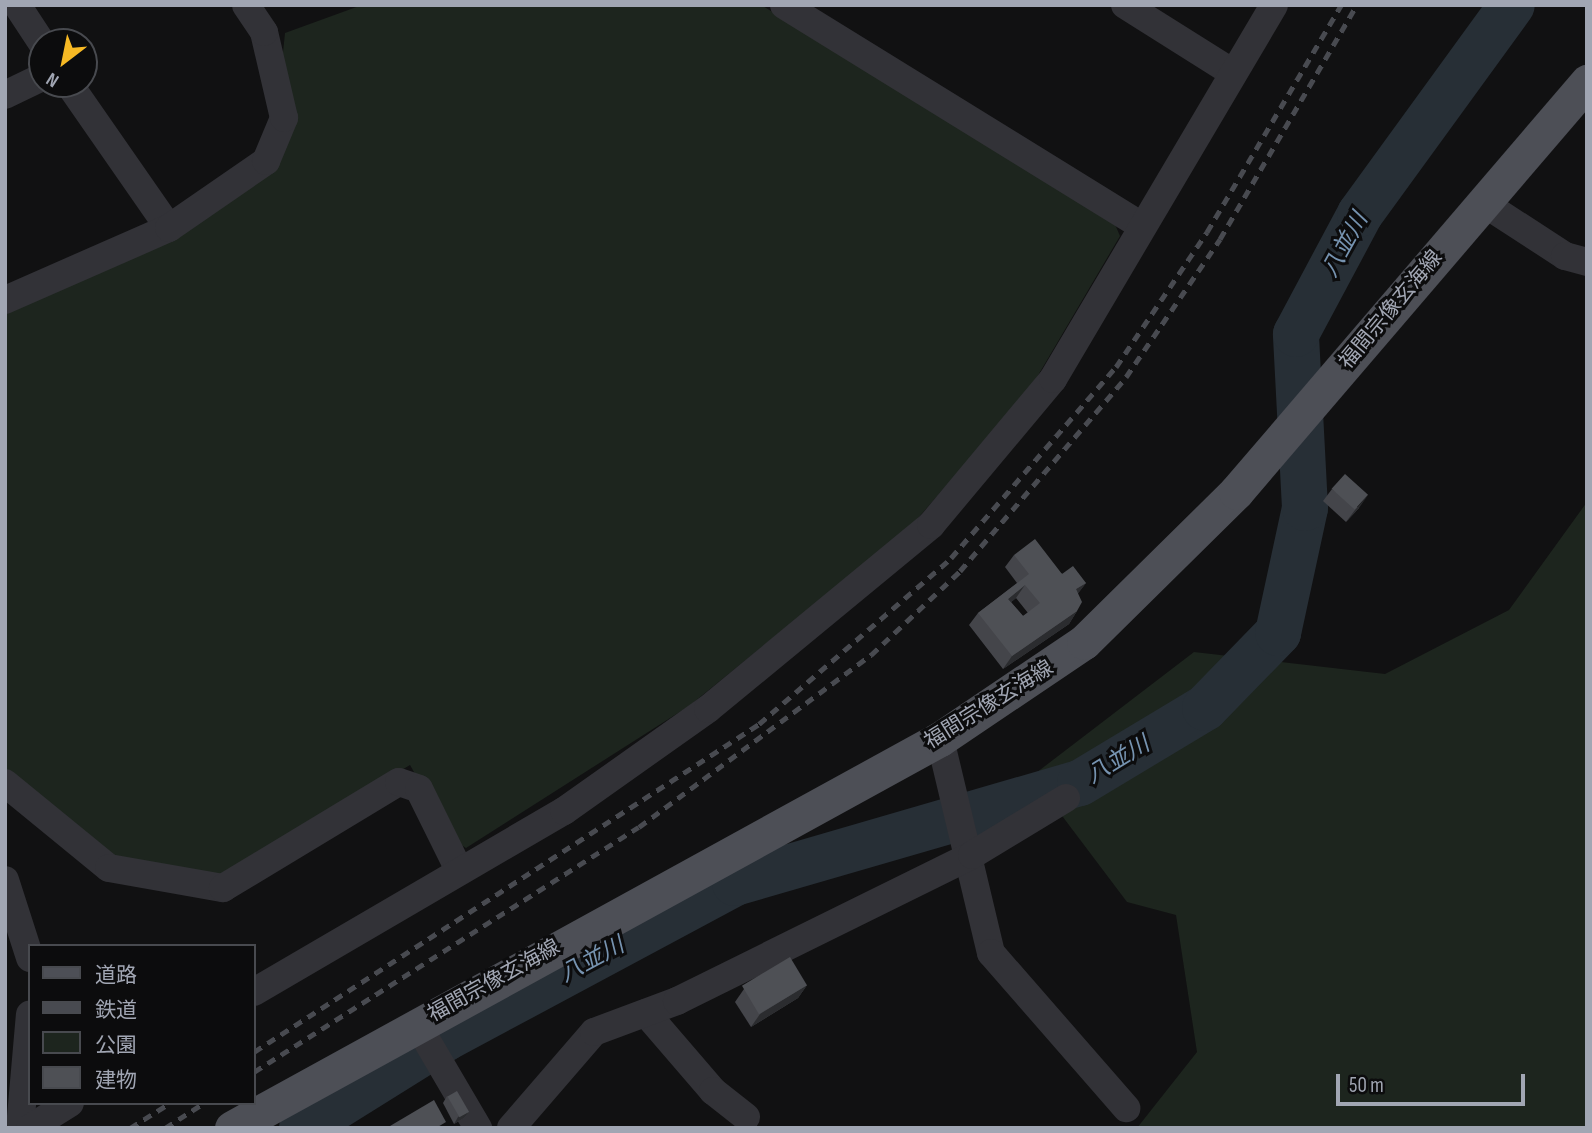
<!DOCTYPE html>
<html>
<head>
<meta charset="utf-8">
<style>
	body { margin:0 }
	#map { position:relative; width:1592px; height:1133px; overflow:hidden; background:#111112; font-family:"Sofia Sans Condensed","Noto Sans JP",sans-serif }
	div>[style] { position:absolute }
	.green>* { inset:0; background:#1d251e }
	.river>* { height:46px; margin:-23px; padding:0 23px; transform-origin:23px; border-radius:23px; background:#272f36 }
	.minor>* { height:28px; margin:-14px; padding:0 14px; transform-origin:14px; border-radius:14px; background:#323237 }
	.major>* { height:35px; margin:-17.5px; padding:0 17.5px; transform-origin:17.5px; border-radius:17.5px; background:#4d4f56 }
	.rail>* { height:5px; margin-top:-2.5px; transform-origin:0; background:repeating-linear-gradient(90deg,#484a50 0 9px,transparent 0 16px) }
	.wall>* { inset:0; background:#44454a }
	.shaded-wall>* { inset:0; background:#2b2c2f }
	.building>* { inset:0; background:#4e5055; transform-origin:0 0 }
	span { translate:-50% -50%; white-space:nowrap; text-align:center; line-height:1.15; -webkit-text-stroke:6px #0c0c0d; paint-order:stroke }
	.street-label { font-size:21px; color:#a1a6b3 }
	.water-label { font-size:23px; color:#7693b0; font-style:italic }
	.frame { position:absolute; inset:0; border:7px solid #a1a6b3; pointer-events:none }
	.legend { position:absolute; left:28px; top:944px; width:228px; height:161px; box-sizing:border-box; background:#0c0c0d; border:2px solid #484a4f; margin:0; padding:9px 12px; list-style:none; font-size:21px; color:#a1a6b3 }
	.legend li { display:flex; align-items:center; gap:14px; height:35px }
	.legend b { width:35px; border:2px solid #484a4f }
	.north { position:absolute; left:28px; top:28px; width:70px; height:70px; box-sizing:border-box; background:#0c0c0d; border:2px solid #484a4f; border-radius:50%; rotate:212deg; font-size:19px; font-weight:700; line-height:28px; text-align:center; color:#a1a6b3 }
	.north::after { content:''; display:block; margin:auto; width:24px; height:32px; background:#f7b924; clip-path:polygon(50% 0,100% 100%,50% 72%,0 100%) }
	.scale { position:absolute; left:1336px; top:1074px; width:189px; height:32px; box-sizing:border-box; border:4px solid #a1a6b3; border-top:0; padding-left:9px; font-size:21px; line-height:24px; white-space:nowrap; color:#a1a6b3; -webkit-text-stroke:5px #0c0c0d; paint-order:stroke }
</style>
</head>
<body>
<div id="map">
	<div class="green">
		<div style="clip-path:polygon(362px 5px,761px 5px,1114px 222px,1120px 236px,1030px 389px,912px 525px,689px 706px,466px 848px,452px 839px,410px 765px,219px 880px,98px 853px,5px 769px,5px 314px,178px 238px,271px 169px,285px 33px)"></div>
		<div style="clip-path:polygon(1587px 502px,1587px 1128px,1137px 1128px,1197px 1052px,1176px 915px,1127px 902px,1032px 776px,1194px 652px,1385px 674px,1509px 610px)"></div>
	</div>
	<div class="river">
		<div style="left:302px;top:1128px;width:170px;rotate:-32deg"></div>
		<div style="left:446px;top:1038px;width:328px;rotate:-28.2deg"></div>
		<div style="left:735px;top:883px;width:359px;rotate:-16.2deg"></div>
		<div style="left:1080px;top:783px;width:146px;rotate:-31deg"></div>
		<div style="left:1205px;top:708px;width:105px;rotate:-45.8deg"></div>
		<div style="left:1278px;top:633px;width:128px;rotate:-77.8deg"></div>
		<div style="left:1305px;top:508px;width:174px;rotate:-93deg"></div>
		<div style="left:1296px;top:334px;width:136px;rotate:-61.9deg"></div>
		<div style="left:1360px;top:214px;width:258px;rotate:-54deg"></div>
	</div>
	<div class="minor">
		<div style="left:17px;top:5px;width:45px;rotate:56.7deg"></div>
		<div style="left:784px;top:5px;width:418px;rotate:31.7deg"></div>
		<div style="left:1125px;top:5px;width:128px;rotate:32.2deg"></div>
		<div style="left:69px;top:84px;width:175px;rotate:55.2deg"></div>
		<div style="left:5px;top:95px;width:41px;rotate:-25.9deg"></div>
		<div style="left:1482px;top:202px;width:99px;rotate:33deg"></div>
		<div style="left:1565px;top:256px;width:23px;rotate:15deg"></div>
		<div style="left:5px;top:300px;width:179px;rotate:-23.7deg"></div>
		<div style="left:169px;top:228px;width:118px;rotate:-34.6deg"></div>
		<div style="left:266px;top:161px;width:47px;rotate:-67.3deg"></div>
		<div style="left:284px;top:118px;width:88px;rotate:-103.1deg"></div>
		<div style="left:264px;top:32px;width:32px;rotate:-124deg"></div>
		<div style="left:940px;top:739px;width:220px;rotate:76.6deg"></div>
		<div style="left:991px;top:953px;width:206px;rotate:48.9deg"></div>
		<div style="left:5px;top:783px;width:134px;rotate:39.3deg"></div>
		<div style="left:109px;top:868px;width:116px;rotate:10deg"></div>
		<div style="left:223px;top:888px;width:205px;rotate:-31.1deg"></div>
		<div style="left:399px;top:782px;width:21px;rotate:19deg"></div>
		<div style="left:419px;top:789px;width:88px;rotate:63.7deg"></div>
		<div style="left:5px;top:880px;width:82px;rotate:72.2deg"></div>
		<div style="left:254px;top:992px;width:359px;rotate:-30.3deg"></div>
		<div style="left:564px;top:811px;width:176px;rotate:-35.3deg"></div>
		<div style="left:708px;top:709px;width:289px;rotate:-39.5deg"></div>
		<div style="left:931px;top:525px;width:190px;rotate:-50.1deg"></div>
		<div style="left:1053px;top:379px;width:434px;rotate:-59.4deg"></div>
		<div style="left:646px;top:1013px;width:103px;rotate:49.3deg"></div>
		<div style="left:713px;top:1091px;width:42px;rotate:38.2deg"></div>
		<div style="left:417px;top:1024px;width:121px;rotate:59.6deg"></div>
		<div style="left:20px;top:1128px;width:114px;rotate:-85deg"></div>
		<div style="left:30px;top:1128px;width:47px;rotate:-32deg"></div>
		<div style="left:511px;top:1128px;width:127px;rotate:-49.2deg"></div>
		<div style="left:594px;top:1032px;width:89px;rotate:-20.5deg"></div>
		<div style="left:677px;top:1001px;width:329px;rotate:-26.3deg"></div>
		<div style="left:972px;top:855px;width:110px;rotate:-31.2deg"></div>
	</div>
	<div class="major">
		<div style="left:232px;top:1128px;width:808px;rotate:-28.79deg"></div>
		<div style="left:940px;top:739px;width:174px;rotate:-34deg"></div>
		<div style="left:1084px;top:642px;width:214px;rotate:-44.6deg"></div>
		<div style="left:1236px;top:492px;width:540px;rotate:-49.43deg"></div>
	</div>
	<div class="rail">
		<div style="left:254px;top:1052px;width:602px;rotate:-33deg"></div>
		<div style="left:759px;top:724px;width:254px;rotate:-40.8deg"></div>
		<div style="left:951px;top:558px;width:252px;rotate:-49.2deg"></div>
		<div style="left:1116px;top:367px;width:163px;rotate:-56deg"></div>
		<div style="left:1207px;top:232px;width:264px;rotate:-59.4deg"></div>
		<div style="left:254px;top:1072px;width:456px;rotate:-32.5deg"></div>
		<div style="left:639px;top:827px;width:289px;rotate:-36.6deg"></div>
		<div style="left:871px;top:655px;width:122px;rotate:-43.3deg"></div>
		<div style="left:960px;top:571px;width:255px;rotate:-49.4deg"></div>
		<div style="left:1126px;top:377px;width:167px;rotate:-55.7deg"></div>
		<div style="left:1220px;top:239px;width:271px;rotate:-59.7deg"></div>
		<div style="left:130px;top:1128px;width:47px;rotate:-32deg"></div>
		<div style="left:165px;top:1128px;width:46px;rotate:-32.7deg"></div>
	</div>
	<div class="wall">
		<div style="clip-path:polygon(1332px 489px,1359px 508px,1346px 522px,1323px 501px)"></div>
		<div style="clip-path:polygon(evenodd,1014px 555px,1086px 583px,1078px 593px,1077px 611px,1069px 624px,1003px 669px,969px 625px,978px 613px,1017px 583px,1005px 567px,1014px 555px,1016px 598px,1028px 613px,1023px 616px,1011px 602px,1016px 598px)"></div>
		<div style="clip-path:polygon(807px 985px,798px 998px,751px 1027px,735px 1002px,744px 989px)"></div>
		<div style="clip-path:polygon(447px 1096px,469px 1112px,464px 1118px,454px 1124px,443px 1103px)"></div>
	</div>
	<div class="shaded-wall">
		<div style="clip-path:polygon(1368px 495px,1359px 508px,1346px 522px,1355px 510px)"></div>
		<div style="clip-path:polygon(1086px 583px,1077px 595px,1076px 589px)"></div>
		<div style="clip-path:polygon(1025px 585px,1016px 598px,1000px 611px,1008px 599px)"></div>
		<div style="clip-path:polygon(1077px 611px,1069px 624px,1003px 669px,1012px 656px)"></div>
		<div style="clip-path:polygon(807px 985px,798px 998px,751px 1027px,760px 1014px)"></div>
		<div style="clip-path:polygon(469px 1112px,464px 1118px,454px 1124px,458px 1117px)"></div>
	</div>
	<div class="building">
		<div style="left:1345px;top:474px;width:31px;height:20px;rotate:42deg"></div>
		<div style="clip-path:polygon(evenodd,1035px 539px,1062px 574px,1073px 566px,1086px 583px,1076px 589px,1082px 602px,1077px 611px,1012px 656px,978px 613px,1029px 574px,1014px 555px,1035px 539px,1025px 585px,1040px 603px,1023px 616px,1008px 599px,1025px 585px)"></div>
		<div style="left:790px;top:957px;width:33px;height:56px;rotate:59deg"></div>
		<div style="left:457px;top:1091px;width:24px;height:11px;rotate:60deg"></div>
		<div style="clip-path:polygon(434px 1100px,446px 1122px,436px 1128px,392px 1128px,390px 1126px)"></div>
	</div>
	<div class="street-label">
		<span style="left:1391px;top:310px;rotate:-50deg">福間宗像玄海線</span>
		<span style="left:989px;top:705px;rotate:-32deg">福間宗像玄海線</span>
		<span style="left:494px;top:981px;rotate:-29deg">福間宗像玄海線</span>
	</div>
	<div class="water-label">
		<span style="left:1345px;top:245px;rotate:-61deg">八並川</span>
		<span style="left:1118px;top:760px;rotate:-31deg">八並川</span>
		<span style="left:592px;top:960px;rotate:-28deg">八並川</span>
	</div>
	<div class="frame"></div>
	<ul class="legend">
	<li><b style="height:9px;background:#4d4f56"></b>道路</li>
	<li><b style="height:9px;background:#484a50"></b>鉄道</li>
	<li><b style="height:19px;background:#1d251e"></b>公園</li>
	<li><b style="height:19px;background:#4e5055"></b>建物</li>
	</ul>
	<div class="north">N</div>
	<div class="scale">50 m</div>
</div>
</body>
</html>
